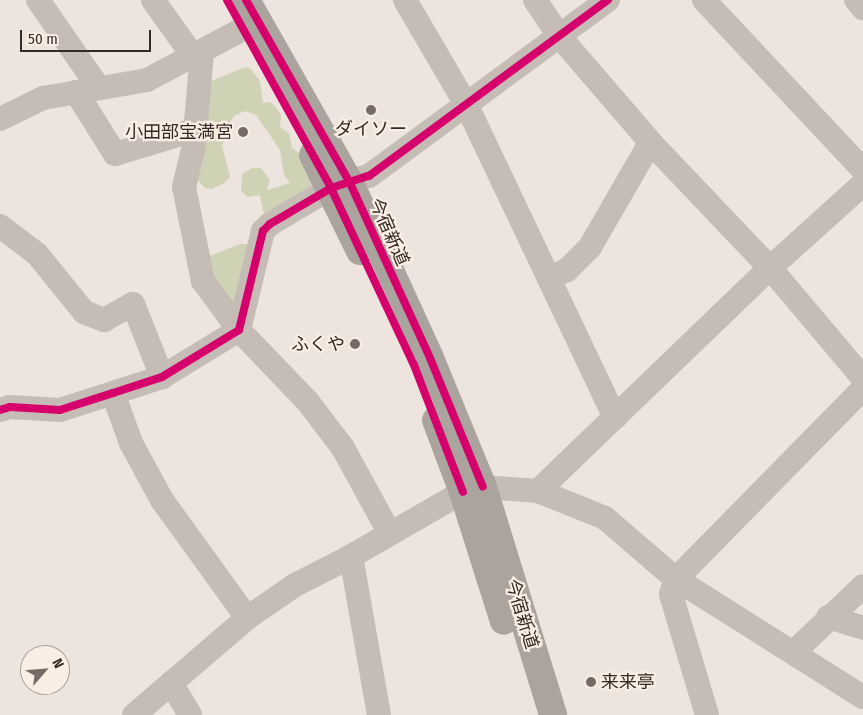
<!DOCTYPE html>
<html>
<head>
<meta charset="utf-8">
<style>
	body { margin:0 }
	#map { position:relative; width:863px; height:715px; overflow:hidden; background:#ede4dd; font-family:"Fira Sans Condensed","Noto Sans JP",sans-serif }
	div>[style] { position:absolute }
	.green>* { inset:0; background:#d0d2b6 }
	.minor>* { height:24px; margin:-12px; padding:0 12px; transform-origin:12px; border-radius:12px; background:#c5bcb6 }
	.highway>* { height:28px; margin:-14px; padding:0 14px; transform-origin:14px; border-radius:14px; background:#aba39d }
	.cycleway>* { height:8px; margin:-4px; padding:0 4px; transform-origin:4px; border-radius:4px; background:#d6006c }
	.dots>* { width:14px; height:14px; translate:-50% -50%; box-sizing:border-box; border:2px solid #faede3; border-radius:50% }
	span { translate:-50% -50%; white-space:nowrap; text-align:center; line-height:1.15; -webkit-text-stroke:4.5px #faede3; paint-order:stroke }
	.poi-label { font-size:18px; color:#352925 }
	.right { translate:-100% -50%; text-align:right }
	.left { translate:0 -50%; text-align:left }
	.street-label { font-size:18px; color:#352925 }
	.north { position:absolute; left:20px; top:645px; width:50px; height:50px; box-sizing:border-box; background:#faede3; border:1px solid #ab9f97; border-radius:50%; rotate:63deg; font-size:14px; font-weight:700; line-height:20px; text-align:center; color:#352925 }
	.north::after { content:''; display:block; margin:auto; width:18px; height:22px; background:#756a65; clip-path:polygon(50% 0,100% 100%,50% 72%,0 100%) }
	.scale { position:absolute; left:20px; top:30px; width:131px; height:22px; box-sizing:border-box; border:2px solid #352925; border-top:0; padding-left:6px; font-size:15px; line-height:18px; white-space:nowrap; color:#352925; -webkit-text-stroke:4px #faede3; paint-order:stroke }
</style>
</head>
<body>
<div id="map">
	<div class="green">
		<div style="clip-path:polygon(246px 67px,251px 69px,260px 81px,263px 103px,270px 102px,276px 107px,281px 115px,280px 127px,289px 133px,292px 148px,302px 155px,305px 172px,315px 186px,268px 217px,263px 211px,260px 195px,248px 197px,241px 191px,242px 174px,252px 168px,261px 168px,270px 180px,267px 190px,290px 183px,284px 175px,280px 150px,256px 115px,245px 111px,234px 116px,228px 126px,222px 146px,230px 176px,226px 182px,212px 189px,205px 188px,194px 176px,211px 81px)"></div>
		<div style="clip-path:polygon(240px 244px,250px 244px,254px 254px,233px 303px,209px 279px,207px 257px)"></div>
	</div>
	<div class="minor">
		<div style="left:38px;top:0;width:107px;rotate:55.3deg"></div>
		<div style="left:153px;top:0;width:69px;rotate:54.5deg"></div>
		<div style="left:405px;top:0;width:123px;rotate:59.7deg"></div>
		<div style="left:467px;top:106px;width:345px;rotate:64.6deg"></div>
		<div style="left:535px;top:0;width:45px;rotate:56deg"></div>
		<div style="left:560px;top:37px;width:141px;rotate:49.3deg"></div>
		<div style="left:652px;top:144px;width:171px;rotate:46.4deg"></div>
		<div style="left:770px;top:268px;width:144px;rotate:49.8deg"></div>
		<div style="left:704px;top:0;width:233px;rotate:46.9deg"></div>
		<div style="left:856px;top:0;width:11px;rotate:49deg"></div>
		<div style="left:202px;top:52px;width:93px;rotate:94.9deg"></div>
		<div style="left:194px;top:145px;width:43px;rotate:103.4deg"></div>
		<div style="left:184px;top:187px;width:96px;rotate:78.6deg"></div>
		<div style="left:203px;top:281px;width:61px;rotate:53.7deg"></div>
		<div style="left:239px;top:330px;width:100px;rotate:46.2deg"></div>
		<div style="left:308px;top:402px;width:58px;rotate:52.7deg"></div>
		<div style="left:343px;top:448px;width:96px;rotate:61.3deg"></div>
		<div style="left:76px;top:92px;width:73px;rotate:57.8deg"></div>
		<div style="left:115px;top:154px;width:84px;rotate:-16.7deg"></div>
		<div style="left:0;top:119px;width:48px;rotate:-26deg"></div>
		<div style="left:43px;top:98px;width:106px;rotate:-9.8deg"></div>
		<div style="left:147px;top:80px;width:109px;rotate:-28deg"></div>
		<div style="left:0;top:226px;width:46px;rotate:37.1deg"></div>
		<div style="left:37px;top:254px;width:75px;rotate:51deg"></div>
		<div style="left:84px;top:312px;width:22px;rotate:22deg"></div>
		<div style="left:104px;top:320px;width:33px;rotate:-29deg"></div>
		<div style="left:133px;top:304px;width:79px;rotate:68.3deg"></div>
		<div style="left:549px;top:278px;width:20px;rotate:-24deg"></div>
		<div style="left:567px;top:270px;width:33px;rotate:-45deg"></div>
		<div style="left:590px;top:247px;width:112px;rotate:-60deg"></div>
		<div style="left:646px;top:150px;width:8px;rotate:-45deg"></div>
		<div style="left:113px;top:393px;width:53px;rotate:70.2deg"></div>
		<div style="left:131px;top:443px;width:65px;rotate:61.5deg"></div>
		<div style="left:162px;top:500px;width:145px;rotate:54.2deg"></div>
		<div style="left:0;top:410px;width:10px;rotate:-17deg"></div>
		<div style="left:10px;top:407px;width:50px;rotate:3.4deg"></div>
		<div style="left:60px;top:410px;width:56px;rotate:-17.8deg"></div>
		<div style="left:113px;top:393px;width:52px;rotate:-18.1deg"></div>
		<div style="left:162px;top:377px;width:90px;rotate:-31.4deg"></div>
		<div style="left:239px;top:330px;width:102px;rotate:-76.4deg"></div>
		<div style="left:263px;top:231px;width:10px;rotate:-45deg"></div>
		<div style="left:270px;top:224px;width:71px;rotate:-30.5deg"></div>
		<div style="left:331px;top:188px;width:40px;rotate:-18deg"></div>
		<div style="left:369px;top:176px;width:297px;rotate:-36.4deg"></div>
		<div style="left:538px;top:491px;width:322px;rotate:-43.9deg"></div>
		<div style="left:770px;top:268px;width:125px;rotate:-42.1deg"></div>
		<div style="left:828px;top:617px;width:37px;rotate:17deg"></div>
		<div style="left:794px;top:652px;width:95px;rotate:-43.7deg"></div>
		<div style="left:171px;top:683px;width:37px;rotate:59deg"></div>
		<div style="left:134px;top:715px;width:149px;rotate:-40.6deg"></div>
		<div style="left:247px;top:618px;width:58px;rotate:-34.5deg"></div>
		<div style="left:295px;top:585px;width:59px;rotate:-27deg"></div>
		<div style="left:379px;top:715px;width:150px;rotate:-100deg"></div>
		<div style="left:353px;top:567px;width:10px;rotate:-119deg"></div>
		<div style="left:348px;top:558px;width:133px;rotate:-29.9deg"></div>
		<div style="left:463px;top:492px;width:21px;rotate:-14deg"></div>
		<div style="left:483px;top:487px;width:55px;rotate:4.2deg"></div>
		<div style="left:538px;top:491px;width:72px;rotate:21.9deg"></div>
		<div style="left:605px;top:518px;width:94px;rotate:40.7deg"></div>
		<div style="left:676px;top:579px;width:221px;rotate:32.3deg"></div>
		<div style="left:707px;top:715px;width:126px;rotate:-106.6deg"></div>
		<div style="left:671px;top:594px;width:16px;rotate:-72deg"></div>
		<div style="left:676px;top:579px;width:267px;rotate:-45.5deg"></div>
	</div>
	<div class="highway">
		<div style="left:246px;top:0;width:210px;rotate:60.4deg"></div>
		<div style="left:350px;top:183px;width:192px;rotate:65.4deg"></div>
		<div style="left:430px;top:358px;width:139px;rotate:67.7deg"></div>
		<div style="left:483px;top:487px;width:239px;rotate:72.9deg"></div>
		<div style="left:313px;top:155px;width:107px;rotate:63.9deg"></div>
		<div style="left:436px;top:420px;width:77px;rotate:69.4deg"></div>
		<div style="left:463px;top:492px;width:135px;rotate:72.4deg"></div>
	</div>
	<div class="cycleway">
		<div style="left:227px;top:0;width:215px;rotate:61deg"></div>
		<div style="left:331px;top:188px;width:195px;rotate:64.9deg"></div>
		<div style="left:414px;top:365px;width:136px;rotate:68.9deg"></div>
		<div style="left:246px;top:0;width:210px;rotate:60.4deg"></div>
		<div style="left:350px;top:183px;width:192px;rotate:65.4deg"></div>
		<div style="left:430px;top:358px;width:139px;rotate:67.7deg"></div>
		<div style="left:0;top:410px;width:10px;rotate:-17deg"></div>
		<div style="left:10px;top:407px;width:50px;rotate:3.4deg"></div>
		<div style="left:60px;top:410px;width:56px;rotate:-17.8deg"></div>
		<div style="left:113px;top:393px;width:52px;rotate:-18.1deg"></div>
		<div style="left:162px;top:377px;width:90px;rotate:-31.4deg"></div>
		<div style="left:239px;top:330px;width:102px;rotate:-76.4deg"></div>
		<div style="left:263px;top:231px;width:10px;rotate:-45deg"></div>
		<div style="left:270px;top:224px;width:71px;rotate:-30.5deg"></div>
		<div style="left:331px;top:188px;width:40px;rotate:-18deg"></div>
		<div style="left:369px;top:176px;width:297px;rotate:-36.4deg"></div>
	</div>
	<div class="dots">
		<div style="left:371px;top:110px;background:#756a65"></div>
		<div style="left:243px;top:132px;background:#756a65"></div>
		<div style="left:355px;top:344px;background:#756a65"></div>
		<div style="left:591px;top:682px;background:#756a65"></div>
	</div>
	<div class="poi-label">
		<span style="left:371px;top:129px">ダイソー</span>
		<span class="right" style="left:233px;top:132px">小田部宝満宮</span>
		<span class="right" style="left:345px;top:344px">ふくや</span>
		<span class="left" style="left:601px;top:682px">来来亭</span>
	</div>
	<div class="street-label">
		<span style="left:389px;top:232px;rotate:66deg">今宿新道</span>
		<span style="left:522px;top:614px;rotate:73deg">今宿新道</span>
	</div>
	<div class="north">N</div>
	<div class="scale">50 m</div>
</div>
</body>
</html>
